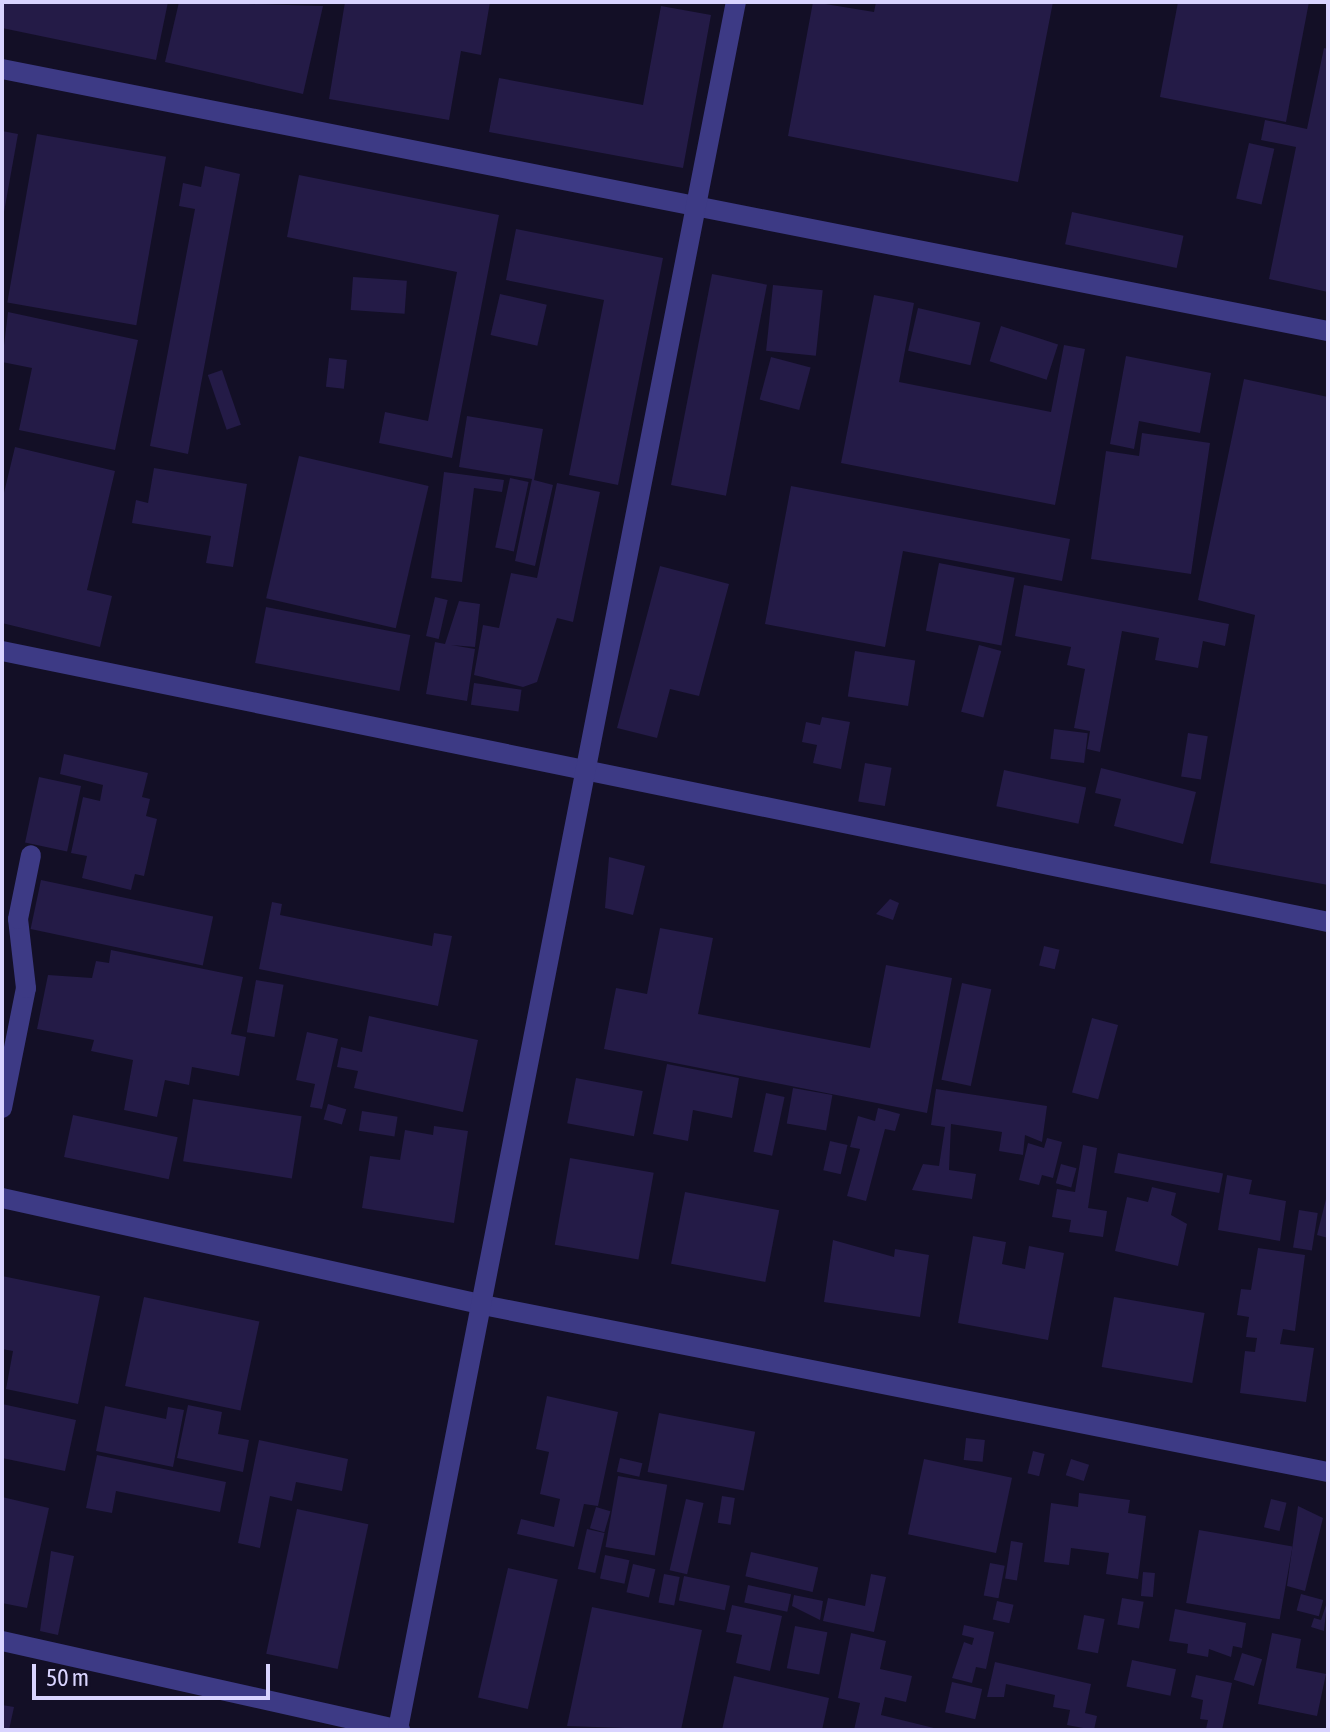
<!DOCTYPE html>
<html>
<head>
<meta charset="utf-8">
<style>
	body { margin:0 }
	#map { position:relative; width:1330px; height:1732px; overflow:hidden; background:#130f26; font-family:"Asap Condensed",sans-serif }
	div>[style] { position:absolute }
	.building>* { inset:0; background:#241b47; transform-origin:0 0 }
	.minor>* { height:20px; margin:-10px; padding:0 10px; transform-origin:10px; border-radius:10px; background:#3d3a85 }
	span { translate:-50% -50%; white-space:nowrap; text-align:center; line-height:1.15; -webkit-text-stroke:7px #130f26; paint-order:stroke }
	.frame { position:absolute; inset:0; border:4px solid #d9d4ff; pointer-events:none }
	.scale { position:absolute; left:32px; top:1664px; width:238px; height:36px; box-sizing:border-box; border:4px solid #d9d4ff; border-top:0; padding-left:10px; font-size:24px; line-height:28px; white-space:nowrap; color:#d9d4ff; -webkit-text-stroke:6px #130f26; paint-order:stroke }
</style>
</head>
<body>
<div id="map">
	<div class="building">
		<div style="clip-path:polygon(2px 2px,168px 2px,156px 60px,2px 28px)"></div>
		<div style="clip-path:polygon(179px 2px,323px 6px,303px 94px,165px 62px)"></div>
		<div style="clip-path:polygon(345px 2px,490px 2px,481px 55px,461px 51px,449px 120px,329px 99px)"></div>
		<div style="clip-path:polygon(813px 2px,874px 12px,876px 2px,1053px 2px,1018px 182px,788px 136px)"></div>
		<div style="clip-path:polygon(1178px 2px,1309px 2px,1286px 122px,1160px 97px)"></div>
		<div style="clip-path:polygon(661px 6px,711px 15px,683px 168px,489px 132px,499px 78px,643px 105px)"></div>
		<div style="clip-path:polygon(1324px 48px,1328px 49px,1328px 292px,1269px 279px,1296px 147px,1261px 140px,1265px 120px,1307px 129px)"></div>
		<div style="clip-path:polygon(2px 131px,18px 134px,4px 212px,2px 212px)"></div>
		<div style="left:37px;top:134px;width:131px;height:171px;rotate:10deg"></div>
		<div style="left:1249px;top:143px;width:26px;height:57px;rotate:13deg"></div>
		<div style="clip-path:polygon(205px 166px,240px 174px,188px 454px,150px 446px,195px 209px,179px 206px,183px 183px,201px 187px)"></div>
		<div style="clip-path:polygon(299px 175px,499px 215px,452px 458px,379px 443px,385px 412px,428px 421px,457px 272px,287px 237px)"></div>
		<div style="left:1072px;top:212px;width:114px;height:33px;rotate:12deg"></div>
		<div style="clip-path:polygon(516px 229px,663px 258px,618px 485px,569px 475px,604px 300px,506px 280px)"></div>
		<div style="left:712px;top:274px;width:56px;height:215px;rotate:11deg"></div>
		<div style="left:353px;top:277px;width:54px;height:33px;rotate:4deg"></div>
		<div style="left:773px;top:285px;width:50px;height:66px;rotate:6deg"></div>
		<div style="left:500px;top:294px;width:48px;height:42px;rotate:13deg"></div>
		<div style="clip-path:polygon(874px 295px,914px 303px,899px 382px,1051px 412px,1064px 345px,1085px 349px,1055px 505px,841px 463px)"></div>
		<div style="left:918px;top:308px;width:64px;height:44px;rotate:13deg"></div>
		<div style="clip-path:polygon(8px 312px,138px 340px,115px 450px,19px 430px,32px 368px,2px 362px)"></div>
		<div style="left:1001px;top:326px;width:60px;height:37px;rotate:18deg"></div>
		<div style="clip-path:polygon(1126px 356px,1211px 373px,1200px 433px,1139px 421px,1134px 449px,1110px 444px)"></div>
		<div style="left:771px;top:357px;width:41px;height:44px;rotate:15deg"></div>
		<div style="left:329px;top:358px;width:18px;height:29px;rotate:6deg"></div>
		<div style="left:222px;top:370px;width:58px;height:15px;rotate:71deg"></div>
		<div style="clip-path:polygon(1244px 379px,1328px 397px,1328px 885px,1210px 863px,1255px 615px,1198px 600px)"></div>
		<div style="clip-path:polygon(467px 416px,543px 429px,534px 480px,553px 485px,535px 566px,515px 561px,532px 479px,459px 467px)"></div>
		<div style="clip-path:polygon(1142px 433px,1210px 443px,1191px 574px,1091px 559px,1106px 451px,1139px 456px)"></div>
		<div style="clip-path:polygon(15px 447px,115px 471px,87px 590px,112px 596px,100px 647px,2px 623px,2px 501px)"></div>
		<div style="left:299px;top:456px;width:133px;height:146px;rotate:13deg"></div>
		<div style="clip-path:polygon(154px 468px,247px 484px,233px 567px,206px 563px,211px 536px,132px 523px,136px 500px,148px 503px)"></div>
		<div style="clip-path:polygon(444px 472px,504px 480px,502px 492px,474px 488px,462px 582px,431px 578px)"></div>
		<div style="left:510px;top:478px;width:19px;height:71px;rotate:12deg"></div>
		<div style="clip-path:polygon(557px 483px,600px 492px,573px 622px,557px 618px,537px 682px,523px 687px,474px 675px,483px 625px,499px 628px,511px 573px,537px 578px)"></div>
		<div style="clip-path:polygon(791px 486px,1070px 539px,1062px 581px,903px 551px,885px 647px,765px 624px)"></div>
		<div style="left:939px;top:563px;width:77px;height:69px;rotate:11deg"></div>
		<div style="clip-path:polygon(660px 566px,729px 584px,699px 696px,670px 689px,657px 738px,617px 728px)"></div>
		<div style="clip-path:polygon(1024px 585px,1229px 624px,1225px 646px,1203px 641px,1198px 668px,1155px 660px,1159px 638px,1122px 631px,1100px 752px,1087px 749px,1090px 731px,1074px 728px,1085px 669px,1067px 665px,1071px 647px,1015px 636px)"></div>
		<div style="left:435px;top:597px;width:13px;height:40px;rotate:13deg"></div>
		<div style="clip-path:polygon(459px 601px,480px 604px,475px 647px,451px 645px,475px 649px,467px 701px,426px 694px,435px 642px,445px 644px)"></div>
		<div style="left:266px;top:607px;width:147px;height:57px;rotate:11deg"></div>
		<div style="left:979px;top:645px;width:23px;height:69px;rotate:15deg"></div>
		<div style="left:855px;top:651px;width:61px;height:46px;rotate:9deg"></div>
		<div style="left:474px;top:683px;width:48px;height:22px;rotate:8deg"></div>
		<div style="clip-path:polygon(822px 717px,850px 722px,841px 769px,813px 763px,817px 745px,802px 742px,806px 722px,820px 725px)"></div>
		<div style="left:1054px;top:729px;width:34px;height:30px;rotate:7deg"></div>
		<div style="left:1188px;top:733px;width:20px;height:44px;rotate:9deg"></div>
		<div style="clip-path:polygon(64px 754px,148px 773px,142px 797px,150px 799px,146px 816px,157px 819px,144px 876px,135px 874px,131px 890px,82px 878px,87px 856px,71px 853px,83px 797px,100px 801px,103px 785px,60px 774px)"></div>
		<div style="left:865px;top:763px;width:27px;height:39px;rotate:10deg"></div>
		<div style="clip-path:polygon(1101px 768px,1196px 792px,1183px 844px,1114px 826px,1121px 799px,1095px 793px)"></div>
		<div style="left:1004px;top:770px;width:84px;height:37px;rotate:12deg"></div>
		<div style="left:39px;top:777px;width:43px;height:67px;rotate:12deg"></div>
		<div style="clip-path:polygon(609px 857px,645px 866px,633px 915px,605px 908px)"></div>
		<div style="left:41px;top:880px;width:176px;height:50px;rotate:12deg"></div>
		<div style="clip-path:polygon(890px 899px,899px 903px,893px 920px,876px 914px)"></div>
		<div style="clip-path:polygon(272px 902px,282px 904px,280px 915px,432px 946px,434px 933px,452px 936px,438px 1006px,259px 969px)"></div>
		<div style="clip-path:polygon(660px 928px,713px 938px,698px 1014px,870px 1048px,886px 965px,952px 978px,927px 1113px,604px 1049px,616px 988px,647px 994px)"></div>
		<div style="left:1044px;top:946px;width:16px;height:20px;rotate:14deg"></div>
		<div style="clip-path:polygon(111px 950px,243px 977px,231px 1034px,246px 1037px,239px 1076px,192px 1067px,189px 1085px,165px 1080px,157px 1117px,124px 1110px,133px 1060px,91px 1051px,94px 1040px,37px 1029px,48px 975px,92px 978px,96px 961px,109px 963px)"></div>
		<div style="left:256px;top:980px;width:28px;height:53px;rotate:10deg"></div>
		<div style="left:962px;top:983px;width:30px;height:99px;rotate:12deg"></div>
		<div style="clip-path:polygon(369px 1016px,478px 1040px,463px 1112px,354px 1088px,358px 1071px,337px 1067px,341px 1047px,362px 1052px)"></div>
		<div style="left:1092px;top:1018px;width:27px;height:77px;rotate:15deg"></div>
		<div style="clip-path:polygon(307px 1032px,338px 1039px,322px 1109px,310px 1107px,315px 1084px,296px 1080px)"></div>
		<div style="clip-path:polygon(667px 1064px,739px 1078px,732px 1118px,693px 1110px,688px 1141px,653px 1134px)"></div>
		<div style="left:576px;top:1078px;width:68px;height:46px;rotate:11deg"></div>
		<div style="left:793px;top:1088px;width:40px;height:36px;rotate:10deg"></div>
		<div style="clip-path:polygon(936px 1089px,1047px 1106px,1042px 1142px,1025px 1135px,1023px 1155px,999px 1151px,1002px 1132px,951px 1124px,949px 1170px,976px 1174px,972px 1199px,912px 1190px,923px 1164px,939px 1166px,945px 1127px,931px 1125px)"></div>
		<div style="left:766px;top:1093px;width:19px;height:60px;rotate:12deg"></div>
		<div style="left:193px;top:1099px;width:110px;height:63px;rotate:9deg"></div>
		<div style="left:328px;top:1104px;width:19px;height:16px;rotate:16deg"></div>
		<div style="clip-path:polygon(878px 1108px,900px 1114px,895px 1131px,885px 1129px,866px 1201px,847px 1196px,860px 1149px,850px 1147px,858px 1116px,875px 1121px)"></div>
		<div style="left:362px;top:1111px;width:36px;height:20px;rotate:9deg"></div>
		<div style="left:73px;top:1115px;width:107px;height:43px;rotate:12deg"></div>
		<div style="clip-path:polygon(434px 1126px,468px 1131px,454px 1223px,362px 1208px,370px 1156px,400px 1160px,405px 1130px,433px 1135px)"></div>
		<div style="clip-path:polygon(1047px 1138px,1062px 1142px,1053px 1178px,1042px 1175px,1039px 1185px,1019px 1180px,1028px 1143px,1044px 1148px)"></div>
		<div style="left:830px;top:1141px;width:18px;height:30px;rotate:13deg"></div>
		<div style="clip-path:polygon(1083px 1145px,1097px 1148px,1088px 1208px,1107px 1211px,1103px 1237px,1069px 1232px,1071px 1220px,1052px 1217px,1057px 1189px,1075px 1192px)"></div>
		<div style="left:1118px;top:1153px;width:107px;height:20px;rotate:11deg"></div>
		<div style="left:570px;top:1158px;width:85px;height:88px;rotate:10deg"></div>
		<div style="left:1061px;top:1164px;width:16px;height:20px;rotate:15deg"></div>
		<div style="clip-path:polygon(1227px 1175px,1252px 1180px,1249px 1194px,1286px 1201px,1280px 1241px,1218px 1230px)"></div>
		<div style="clip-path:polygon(1152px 1187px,1176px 1193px,1171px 1215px,1187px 1224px,1178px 1266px,1115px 1251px,1127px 1197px,1148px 1202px)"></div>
		<div style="clip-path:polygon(1328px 1191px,1328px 1238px,1317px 1235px)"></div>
		<div style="left:685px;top:1192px;width:96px;height:73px;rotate:11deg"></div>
		<div style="left:1299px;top:1210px;width:19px;height:38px;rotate:9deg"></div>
		<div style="clip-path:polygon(973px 1236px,1006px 1242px,1002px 1264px,1025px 1269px,1029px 1246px,1064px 1253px,1048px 1340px,958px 1323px)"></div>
		<div style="clip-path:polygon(833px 1240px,894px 1257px,895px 1249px,929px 1255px,920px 1317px,824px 1302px)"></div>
		<div style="clip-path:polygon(1258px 1248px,1305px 1255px,1295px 1331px,1283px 1329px,1280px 1344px,1314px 1348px,1306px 1402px,1240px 1393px,1245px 1351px,1255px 1352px,1257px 1338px,1246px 1337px,1249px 1317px,1237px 1315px,1241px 1289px,1251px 1290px)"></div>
		<div style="clip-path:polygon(2px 1276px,100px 1296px,78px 1404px,6px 1389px,13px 1351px,2px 1349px)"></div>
		<div style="left:144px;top:1297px;width:118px;height:91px;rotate:12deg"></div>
		<div style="left:1114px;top:1297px;width:92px;height:71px;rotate:10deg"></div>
		<div style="clip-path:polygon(547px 1396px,618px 1412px,598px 1506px,584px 1504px,574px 1547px,517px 1534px,521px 1519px,554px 1527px,560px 1499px,540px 1494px,549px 1452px,536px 1449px)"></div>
		<div style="clip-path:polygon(2px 1404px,76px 1420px,65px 1471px,2px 1458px)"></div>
		<div style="clip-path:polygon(188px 1405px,222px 1412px,218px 1434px,249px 1440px,243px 1472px,177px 1458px)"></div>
		<div style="clip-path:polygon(105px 1406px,166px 1419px,168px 1407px,184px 1410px,173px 1467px,96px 1451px)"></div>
		<div style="left:659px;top:1413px;width:98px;height:60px;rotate:11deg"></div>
		<div style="left:966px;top:1438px;width:19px;height:22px;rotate:6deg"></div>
		<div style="clip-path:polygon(259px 1440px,348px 1459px,342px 1491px,296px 1482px,292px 1501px,270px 1496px,260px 1548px,238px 1543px)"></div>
		<div style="left:1033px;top:1451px;width:12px;height:23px;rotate:14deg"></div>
		<div style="clip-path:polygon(97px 1455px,226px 1482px,220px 1512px,116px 1491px,112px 1513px,86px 1508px)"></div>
		<div style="left:620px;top:1458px;width:23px;height:14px;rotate:13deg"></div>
		<div style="left:924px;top:1459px;width:90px;height:77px;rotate:12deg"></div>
		<div style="left:1071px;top:1459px;width:19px;height:17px;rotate:18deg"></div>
		<div style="left:618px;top:1476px;width:50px;height:72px;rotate:10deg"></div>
		<div style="clip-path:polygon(1079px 1493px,1130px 1500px,1128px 1513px,1146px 1516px,1138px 1579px,1106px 1574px,1109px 1553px,1071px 1548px,1069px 1565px,1044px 1562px,1051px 1503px,1078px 1507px)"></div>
		<div style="left:722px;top:1496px;width:13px;height:27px;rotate:9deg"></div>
		<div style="clip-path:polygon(2px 1497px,49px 1508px,27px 1608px,2px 1603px)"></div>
		<div style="left:686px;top:1499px;width:18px;height:73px;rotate:13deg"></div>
		<div style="left:1271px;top:1499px;width:16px;height:29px;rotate:14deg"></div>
		<div style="clip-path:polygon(1298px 1506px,1323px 1518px,1305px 1591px,1287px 1586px)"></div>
		<div style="left:596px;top:1507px;width:15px;height:22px;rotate:16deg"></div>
		<div style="left:297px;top:1509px;width:73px;height:148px;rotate:12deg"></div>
		<div style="left:587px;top:1529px;width:18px;height:41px;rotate:13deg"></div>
		<div style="left:1199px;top:1530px;width:95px;height:74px;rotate:10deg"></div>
		<div style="left:1011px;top:1541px;width:12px;height:38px;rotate:9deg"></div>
		<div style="clip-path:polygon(51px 1551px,74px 1556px,58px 1635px,40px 1631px)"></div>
		<div style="left:751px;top:1552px;width:69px;height:25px;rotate:13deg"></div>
		<div style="left:605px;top:1555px;width:25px;height:24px;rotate:12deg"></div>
		<div style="left:990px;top:1563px;width:15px;height:33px;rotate:11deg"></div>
		<div style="left:633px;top:1564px;width:23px;height:29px;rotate:13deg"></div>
		<div style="left:508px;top:1568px;width:51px;height:133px;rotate:13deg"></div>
		<div style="left:1143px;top:1572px;width:12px;height:24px;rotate:5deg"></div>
		<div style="left:664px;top:1574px;width:16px;height:29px;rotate:11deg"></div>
		<div style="clip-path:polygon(871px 1574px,886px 1577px,874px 1632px,823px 1621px,828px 1598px,865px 1606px)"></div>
		<div style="left:684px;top:1576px;width:47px;height:25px;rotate:12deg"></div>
		<div style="left:748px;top:1585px;width:44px;height:18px;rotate:12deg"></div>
		<div style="left:1301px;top:1594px;width:23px;height:17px;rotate:15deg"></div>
		<div style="clip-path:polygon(794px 1595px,823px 1601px,820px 1620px,792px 1606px)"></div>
		<div style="left:1122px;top:1598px;width:22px;height:27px;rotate:10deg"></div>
		<div style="left:997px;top:1601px;width:17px;height:19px;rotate:13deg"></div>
		<div style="clip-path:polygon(1327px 1602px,1324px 1631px,1311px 1627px,1314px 1618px,1321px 1620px)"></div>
		<div style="clip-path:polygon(732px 1605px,782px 1616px,770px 1671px,736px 1663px,742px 1635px,726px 1632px)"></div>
		<div style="clip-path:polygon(592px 1607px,702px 1630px,681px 1730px,567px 1726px)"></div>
		<div style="clip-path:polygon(1175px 1609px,1246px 1623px,1242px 1648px,1233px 1646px,1231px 1657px,1209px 1649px,1208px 1657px,1187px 1653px,1188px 1644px,1169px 1641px)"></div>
		<div style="left:1084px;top:1615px;width:21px;height:35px;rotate:11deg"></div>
		<div style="clip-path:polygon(964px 1625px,994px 1632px,986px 1669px,976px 1667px,972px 1683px,952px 1678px,964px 1642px,972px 1645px,974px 1638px,962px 1635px)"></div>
		<div style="left:795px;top:1626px;width:33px;height:43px;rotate:11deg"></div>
		<div style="clip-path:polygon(851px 1633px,886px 1641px,880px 1669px,912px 1676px,906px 1702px,885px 1697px,881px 1715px,942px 1730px,854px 1730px,860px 1703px,838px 1698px)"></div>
		<div style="clip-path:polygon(1272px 1633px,1301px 1639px,1296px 1668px,1326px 1674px,1317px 1716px,1258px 1704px)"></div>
		<div style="left:1242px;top:1653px;width:21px;height:28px;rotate:17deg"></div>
		<div style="left:1132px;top:1660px;width:45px;height:27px;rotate:12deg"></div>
		<div style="clip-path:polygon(995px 1662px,1091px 1684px,1085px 1713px,1097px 1716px,1094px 1730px,1067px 1725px,1070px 1710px,1053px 1707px,1055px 1695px,1006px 1684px,1004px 1697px,987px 1697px)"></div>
		<div style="clip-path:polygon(1196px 1675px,1232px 1683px,1222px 1730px,1206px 1729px,1208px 1720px,1200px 1719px,1203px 1700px,1191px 1697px)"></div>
		<div style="clip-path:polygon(734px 1676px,829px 1698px,822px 1730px,722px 1730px)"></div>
		<div style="left:952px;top:1682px;width:31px;height:31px;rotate:13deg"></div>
		<div style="clip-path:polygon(2px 1705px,14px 1707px,9px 1730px,2px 1730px)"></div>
	</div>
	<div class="minor">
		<div style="left:2px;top:69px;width:1352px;rotate:11.18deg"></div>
		<div style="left:2px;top:651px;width:1353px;rotate:11.55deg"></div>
		<div style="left:2px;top:1108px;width:122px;rotate:-78.7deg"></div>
		<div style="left:26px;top:988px;width:69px;rotate:-96.6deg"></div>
		<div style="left:18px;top:919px;width:65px;rotate:-78.5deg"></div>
		<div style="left:2px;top:1198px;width:493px;rotate:12.5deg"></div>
		<div style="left:483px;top:1305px;width:861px;rotate:11.18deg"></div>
		<div style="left:2px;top:1641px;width:408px;rotate:12.6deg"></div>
		<div style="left:398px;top:1729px;width:1760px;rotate:-78.93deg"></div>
	</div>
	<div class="frame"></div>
	<div class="scale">50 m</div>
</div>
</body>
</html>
